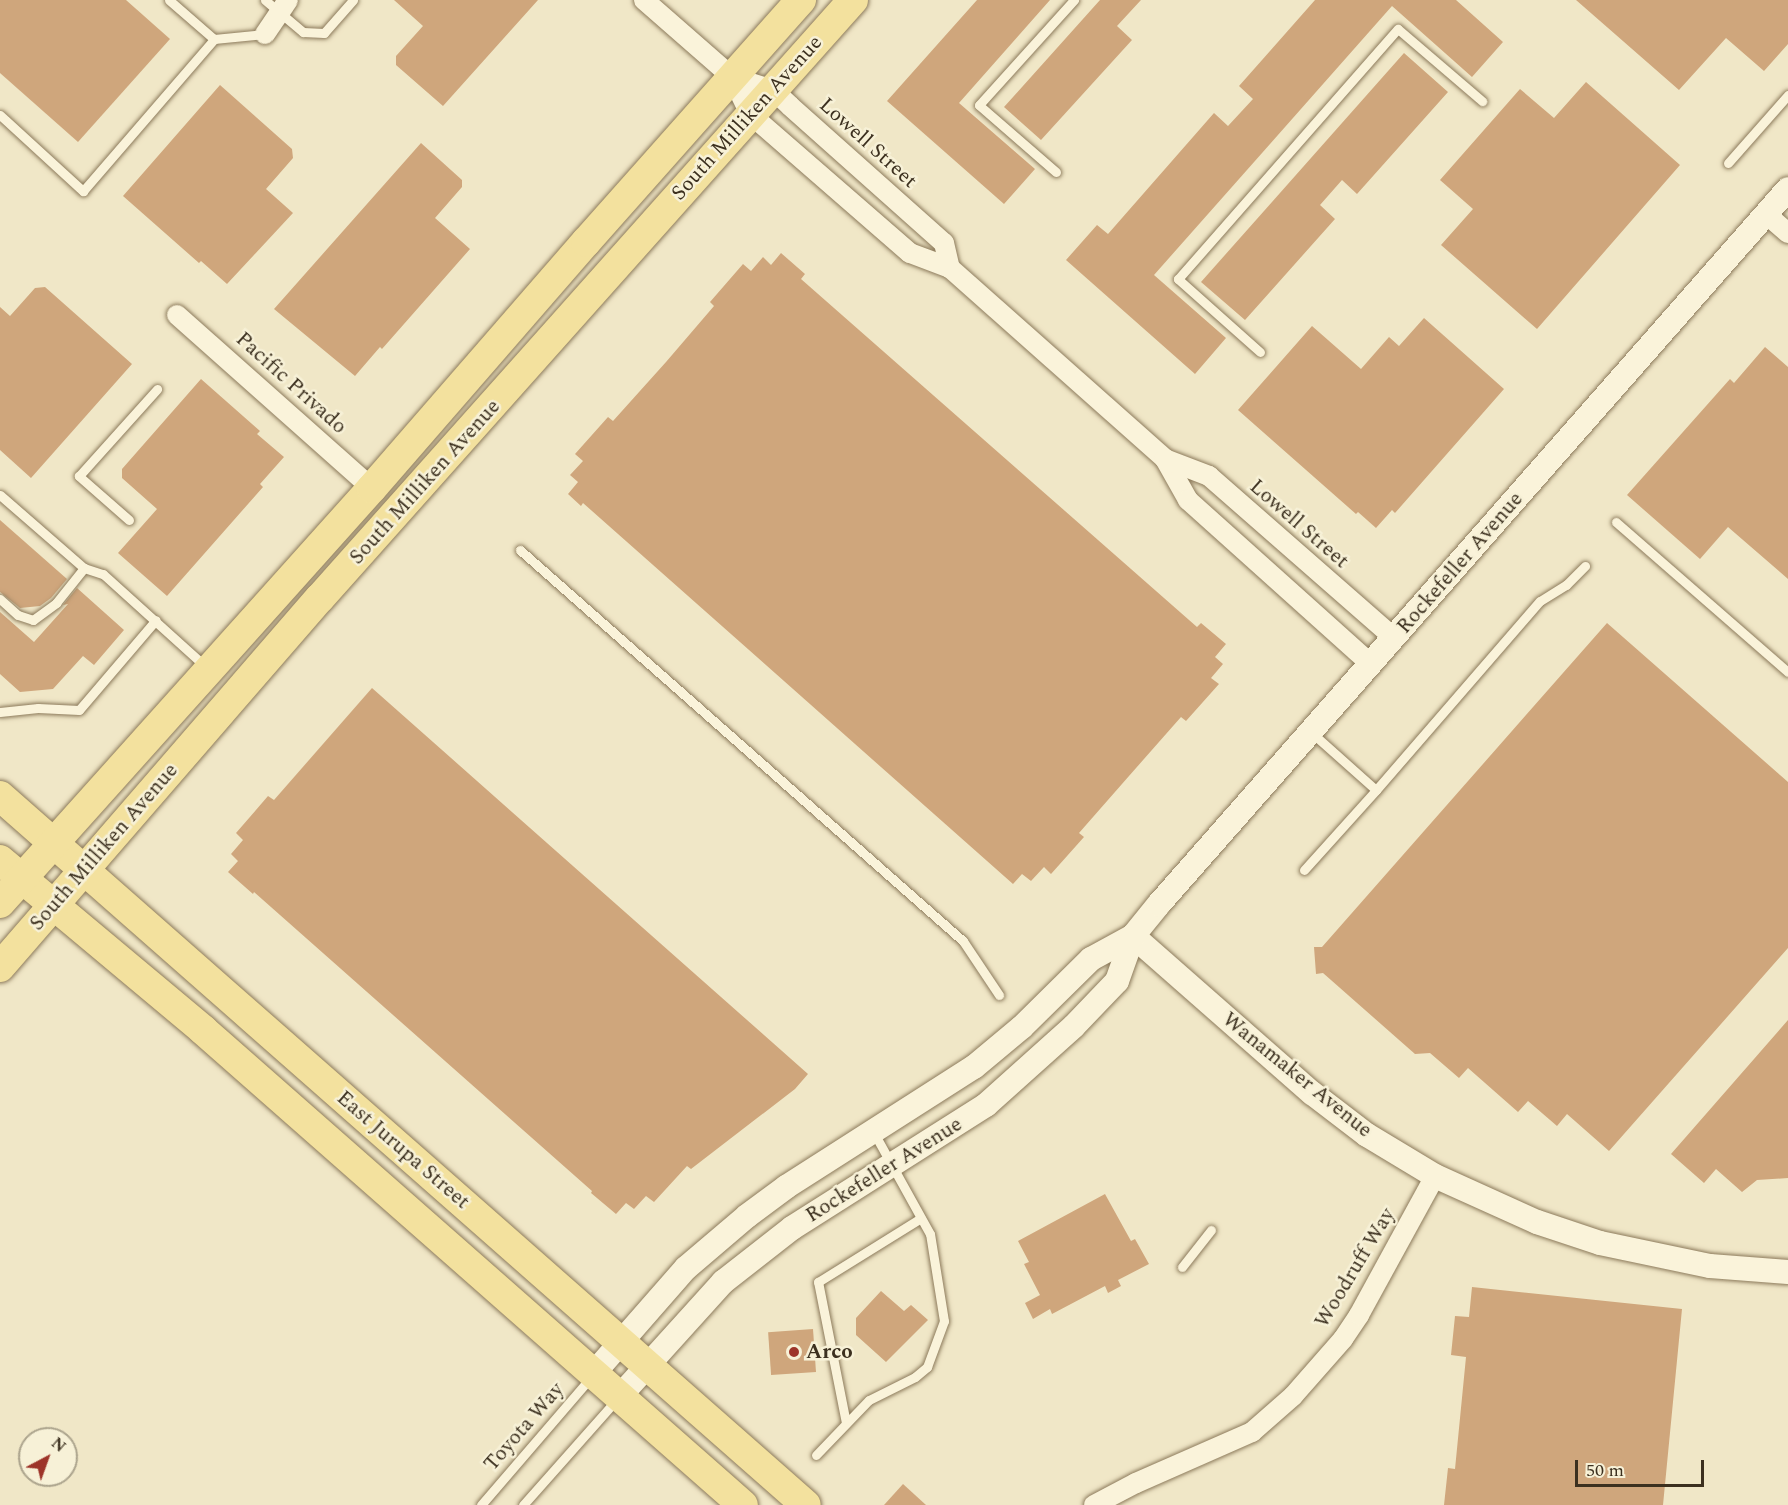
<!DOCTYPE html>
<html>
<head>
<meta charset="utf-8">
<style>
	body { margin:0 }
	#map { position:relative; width:1788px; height:1505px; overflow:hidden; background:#f0e7c7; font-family:Spectral,serif }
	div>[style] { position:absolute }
	.building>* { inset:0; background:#cfa67c; transform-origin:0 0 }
	.roads { filter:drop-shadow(0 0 2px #8c7a5b) drop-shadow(0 0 2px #8c7a5b) }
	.service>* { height:9px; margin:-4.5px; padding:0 4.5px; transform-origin:4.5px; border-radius:4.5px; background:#faf3da }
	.minor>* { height:20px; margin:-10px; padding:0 10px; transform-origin:10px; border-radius:10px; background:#faf3da }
	.tertiary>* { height:24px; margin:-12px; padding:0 12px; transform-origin:12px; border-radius:12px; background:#faf3da }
	.primary>* { height:30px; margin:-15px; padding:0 15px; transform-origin:15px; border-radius:15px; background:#f3e19e }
	.dots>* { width:16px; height:16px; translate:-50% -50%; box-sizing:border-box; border:3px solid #f7f1d7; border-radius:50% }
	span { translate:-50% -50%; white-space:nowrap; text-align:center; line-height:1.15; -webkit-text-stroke:5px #f7f1d7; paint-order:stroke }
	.street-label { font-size:21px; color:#3c301f }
	.poi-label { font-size:21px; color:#3c301f; font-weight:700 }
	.left { translate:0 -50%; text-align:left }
	.north { position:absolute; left:18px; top:1427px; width:60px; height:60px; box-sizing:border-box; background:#f7f1d7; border:2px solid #aca48d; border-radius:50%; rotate:41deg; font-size:16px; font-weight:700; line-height:24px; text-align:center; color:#3c301f }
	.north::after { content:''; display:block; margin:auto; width:21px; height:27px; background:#9d3429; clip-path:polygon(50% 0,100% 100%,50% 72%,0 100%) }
	.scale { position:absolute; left:1575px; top:1460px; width:129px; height:27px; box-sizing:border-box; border:3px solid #3c301f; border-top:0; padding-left:8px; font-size:18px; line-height:21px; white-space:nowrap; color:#3c301f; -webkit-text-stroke:4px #f7f1d7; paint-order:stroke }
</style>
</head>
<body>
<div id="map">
	<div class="building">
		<div style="clip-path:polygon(0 0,126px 0,170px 39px,78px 142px,0 73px)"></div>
		<div style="clip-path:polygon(394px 0,538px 0,443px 106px,396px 65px,396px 56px,423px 26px)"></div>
		<div style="clip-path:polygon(977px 0,1050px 0,959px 103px,1035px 169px,1004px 204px,887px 101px)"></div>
		<div style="clip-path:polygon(1100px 0,1141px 0,1117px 26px,1132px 40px,1041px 140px,1004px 107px)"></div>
		<div style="clip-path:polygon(1315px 0,1456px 0,1503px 42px,1472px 77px,1392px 6px,1154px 275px,1226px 338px,1195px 374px,1066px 260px,1097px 225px,1108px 234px,1214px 113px,1228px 126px,1253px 99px,1239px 86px)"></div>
		<div style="clip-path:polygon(1576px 0,1788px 0,1788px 44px,1764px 71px,1726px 38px,1679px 90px)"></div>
		<div style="clip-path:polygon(1404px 53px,1448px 92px,1357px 194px,1342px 180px,1320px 205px,1335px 219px,1245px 320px,1201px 282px)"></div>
		<div style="clip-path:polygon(1586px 82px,1680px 165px,1537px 329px,1441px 245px,1473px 209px,1440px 180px,1520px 89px,1554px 118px)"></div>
		<div style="clip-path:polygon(220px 85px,292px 149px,293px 158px,266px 189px,293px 213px,227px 284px,201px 261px,199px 263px,123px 196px)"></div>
		<div style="clip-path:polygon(421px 143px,462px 180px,462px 187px,435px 218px,470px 249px,382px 349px,380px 347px,355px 376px,274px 309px)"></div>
		<div style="clip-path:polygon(781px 253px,805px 274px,801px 279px,1197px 627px,1201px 623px,1226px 644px,1215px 657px,1223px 664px,1211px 678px,1219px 684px,1186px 721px,1181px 717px,1129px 776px,1079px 833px,1084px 837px,1051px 874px,1044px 867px,1031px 881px,1022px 874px,1013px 884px,583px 503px,581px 506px,568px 494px,578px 482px,570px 475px,583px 461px,575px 454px,608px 417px,613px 421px,666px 362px,714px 306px,710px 302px,743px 264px,751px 271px,763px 257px,771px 265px)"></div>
		<div style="clip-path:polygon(45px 287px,132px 364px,31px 478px,0 450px,0 307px,10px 316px,35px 288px)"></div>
		<div style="clip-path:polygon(1424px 318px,1504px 389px,1395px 513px,1392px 510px,1376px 528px,1358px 512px,1356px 514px,1238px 410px,1312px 326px,1361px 369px,1389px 337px,1399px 346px)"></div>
		<div style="clip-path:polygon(1765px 347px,1788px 367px,1788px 579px,1728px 527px,1700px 559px,1627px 495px,1730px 379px,1734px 383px)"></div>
		<div style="clip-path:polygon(201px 379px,260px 431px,257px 434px,284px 457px,260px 484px,263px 487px,167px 596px,118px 553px,157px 509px,122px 478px,122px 469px)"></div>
		<div style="clip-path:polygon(0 520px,67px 579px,51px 598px,40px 606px,20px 608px,0 592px)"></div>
		<div style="clip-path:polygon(77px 588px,124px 630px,94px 665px,83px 656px,53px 689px,20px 692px,0 674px,0 612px,34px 642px,68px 604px,63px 605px)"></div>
		<div style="clip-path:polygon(1607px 623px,1788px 782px,1788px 948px,1609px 1151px,1567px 1114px,1557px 1126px,1528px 1101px,1518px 1112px,1468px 1068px,1459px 1078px,1430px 1053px,1415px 1054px,1323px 973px,1316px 974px,1314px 947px,1322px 947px)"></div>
		<div style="clip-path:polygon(372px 688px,808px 1074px,795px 1089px,691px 1169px,687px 1166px,654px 1202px,646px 1196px,634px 1209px,626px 1203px,616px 1214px,591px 1193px,592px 1191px,254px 892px,253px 894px,228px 872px,238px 861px,231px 854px,243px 840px,236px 833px,268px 796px,274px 800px)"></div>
		<div style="clip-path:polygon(1788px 1020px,1788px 1178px,1757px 1180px,1742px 1192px,1716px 1169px,1704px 1183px,1671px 1154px)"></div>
		<div style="clip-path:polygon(1105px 1194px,1131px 1241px,1135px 1239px,1149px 1264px,1118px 1280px,1121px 1286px,1108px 1293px,1105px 1286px,1052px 1314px,1050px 1309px,1033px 1319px,1025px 1303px,1040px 1295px,1024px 1264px,1029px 1262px,1018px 1241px)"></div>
		<div style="clip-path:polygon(1472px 1287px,1682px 1309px,1663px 1505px,1444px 1505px,1448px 1468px,1455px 1469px,1466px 1357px,1451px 1355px,1455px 1316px,1469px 1317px)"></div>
		<div style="clip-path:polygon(881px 1291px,904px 1311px,911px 1305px,928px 1320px,886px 1362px,856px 1335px,856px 1318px)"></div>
		<div style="left:813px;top:1329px;width:43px;height:45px;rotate:86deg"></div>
		<div style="clip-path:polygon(903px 1484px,926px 1505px,884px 1505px)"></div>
	</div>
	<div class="roads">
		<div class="service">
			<div style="left:169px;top:0;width:60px;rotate:40.9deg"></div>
			<div style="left:265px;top:0;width:50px;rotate:40.1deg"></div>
			<div style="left:303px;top:32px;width:21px;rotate:3deg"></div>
			<div style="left:324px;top:33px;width:44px;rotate:-48.7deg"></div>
			<div style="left:0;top:115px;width:113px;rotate:42.5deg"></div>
			<div style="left:83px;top:191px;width:201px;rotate:-49.2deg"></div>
			<div style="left:214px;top:39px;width:51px;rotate:-5.6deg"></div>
			<div style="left:1728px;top:163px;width:91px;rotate:-48.6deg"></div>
			<div style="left:1056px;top:172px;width:102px;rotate:-139deg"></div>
			<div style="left:979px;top:105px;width:142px;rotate:-47.9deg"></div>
			<div style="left:1260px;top:352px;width:110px;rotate:-138.3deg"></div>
			<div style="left:1178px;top:279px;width:333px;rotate:-48.7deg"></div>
			<div style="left:1398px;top:29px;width:111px;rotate:40.6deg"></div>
			<div style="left:0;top:495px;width:111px;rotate:41deg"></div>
			<div style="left:84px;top:568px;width:20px;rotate:18deg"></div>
			<div style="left:103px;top:574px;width:139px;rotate:42.1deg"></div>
			<div style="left:129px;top:520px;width:67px;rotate:-138.7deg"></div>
			<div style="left:79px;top:476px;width:117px;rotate:-48.1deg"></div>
			<div style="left:1616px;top:522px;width:228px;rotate:41.1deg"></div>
			<div style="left:520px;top:550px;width:591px;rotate:41.43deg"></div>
			<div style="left:963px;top:941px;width:65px;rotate:56.3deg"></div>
			<div style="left:0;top:599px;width:24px;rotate:42deg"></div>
			<div style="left:18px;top:615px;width:16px;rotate:18deg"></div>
			<div style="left:33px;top:620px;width:29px;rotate:-36deg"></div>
			<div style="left:56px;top:603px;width:45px;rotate:-51.3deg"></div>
			<div style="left:0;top:712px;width:38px;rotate:-6deg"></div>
			<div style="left:38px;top:708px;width:41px;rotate:2.8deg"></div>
			<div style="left:79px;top:710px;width:118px;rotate:-49.5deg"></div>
			<div style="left:1376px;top:790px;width:250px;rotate:-49.1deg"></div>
			<div style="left:1540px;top:601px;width:31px;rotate:-32deg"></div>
			<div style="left:1566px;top:585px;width:27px;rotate:-45deg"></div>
			<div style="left:1304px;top:870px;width:108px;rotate:-48deg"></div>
			<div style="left:1376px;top:790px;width:87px;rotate:-138.3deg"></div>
			<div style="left:1182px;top:1267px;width:47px;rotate:-51.9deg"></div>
			<div style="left:846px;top:1423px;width:144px;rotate:-101.2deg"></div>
			<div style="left:818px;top:1282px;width:121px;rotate:-31.9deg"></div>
			<div style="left:816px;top:1455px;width:76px;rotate:-46.1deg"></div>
			<div style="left:869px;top:1400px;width:51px;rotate:-26.6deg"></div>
			<div style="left:915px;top:1377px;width:16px;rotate:-40deg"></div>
			<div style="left:927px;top:1367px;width:49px;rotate:-69.7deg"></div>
			<div style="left:944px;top:1321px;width:88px;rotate:-99.1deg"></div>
			<div style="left:930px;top:1234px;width:115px;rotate:-119deg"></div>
			<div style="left:481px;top:1505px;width:169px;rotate:-49.3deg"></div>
			<div style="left:523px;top:1505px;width:142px;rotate:-48.4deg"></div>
		</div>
		<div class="minor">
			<div style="left:644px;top:0;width:117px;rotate:41.2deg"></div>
			<div style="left:732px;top:77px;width:41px;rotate:64.1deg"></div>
			<div style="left:750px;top:114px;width:212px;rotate:41deg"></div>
			<div style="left:910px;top:253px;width:43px;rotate:20.6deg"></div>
			<div style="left:950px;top:268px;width:288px;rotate:41.6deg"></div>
			<div style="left:1165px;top:459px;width:47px;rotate:60.7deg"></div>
			<div style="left:1188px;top:500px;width:246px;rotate:41.9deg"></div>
			<div style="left:265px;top:34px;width:41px;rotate:-55.9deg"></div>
			<div style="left:732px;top:77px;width:43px;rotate:17.6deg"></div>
			<div style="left:773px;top:90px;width:23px;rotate:43deg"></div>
			<div style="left:790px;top:106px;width:206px;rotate:41.7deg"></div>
			<div style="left:944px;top:243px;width:26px;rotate:77deg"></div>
			<div style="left:1766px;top:214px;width:29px;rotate:41deg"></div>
			<div style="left:177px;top:315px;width:261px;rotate:41.6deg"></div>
			<div style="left:1165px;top:459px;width:47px;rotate:21.1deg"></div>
			<div style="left:1209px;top:476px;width:246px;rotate:41.2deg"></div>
			<div style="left:1094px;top:1505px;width:47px;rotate:-27.6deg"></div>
			<div style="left:1136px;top:1483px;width:127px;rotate:-23.7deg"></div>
			<div style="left:1252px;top:1432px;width:55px;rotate:-41.3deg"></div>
			<div style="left:1293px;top:1396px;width:76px;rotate:-48.7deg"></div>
			<div style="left:1343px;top:1339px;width:29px;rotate:-56deg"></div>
			<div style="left:1359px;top:1315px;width:158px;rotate:-61.3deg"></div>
		</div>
		<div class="tertiary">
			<div style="left:1133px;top:936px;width:238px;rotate:41.3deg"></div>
			<div style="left:1312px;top:1093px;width:69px;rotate:37.4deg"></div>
			<div style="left:1367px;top:1135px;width:79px;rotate:31.1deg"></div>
			<div style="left:1435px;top:1176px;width:112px;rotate:24.3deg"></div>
			<div style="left:1537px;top:1222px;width:66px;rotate:18.4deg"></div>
			<div style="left:1600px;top:1243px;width:112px;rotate:11.8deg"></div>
			<div style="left:1710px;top:1266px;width:78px;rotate:4.4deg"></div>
			<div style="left:594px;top:1373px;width:140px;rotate:-48.8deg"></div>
			<div style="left:686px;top:1268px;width:80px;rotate:-40.4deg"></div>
			<div style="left:747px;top:1216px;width:49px;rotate:-36.6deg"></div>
			<div style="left:786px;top:1187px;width:223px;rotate:-32.6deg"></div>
			<div style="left:974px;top:1067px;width:62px;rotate:-39.8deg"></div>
			<div style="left:1022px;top:1027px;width:97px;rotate:-44.6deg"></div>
			<div style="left:1091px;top:959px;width:48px;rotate:-28.7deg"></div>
			<div style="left:620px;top:1396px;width:154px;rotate:-47.9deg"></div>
			<div style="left:723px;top:1282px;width:88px;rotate:-38deg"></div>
			<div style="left:792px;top:1228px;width:230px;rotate:-32.4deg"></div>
			<div style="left:986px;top:1105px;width:118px;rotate:-41.9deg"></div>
			<div style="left:1074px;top:1026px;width:62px;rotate:-46.3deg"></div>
			<div style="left:1117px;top:981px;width:48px;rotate:-70.4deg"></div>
			<div style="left:1133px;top:936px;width:41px;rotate:-50.9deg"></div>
			<div style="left:1159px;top:904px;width:952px;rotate:-48.66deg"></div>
		</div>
		<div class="primary">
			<div style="left:0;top:796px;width:1073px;rotate:41.34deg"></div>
			<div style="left:0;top:860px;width:265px;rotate:39.9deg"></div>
			<div style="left:203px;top:1030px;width:719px;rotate:41.34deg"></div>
			<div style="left:0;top:903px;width:557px;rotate:-48.13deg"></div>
			<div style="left:372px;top:488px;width:326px;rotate:-49deg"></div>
			<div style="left:586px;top:242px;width:324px;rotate:-48.4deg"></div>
			<div style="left:0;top:967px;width:488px;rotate:-49.1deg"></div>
			<div style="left:320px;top:598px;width:801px;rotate:-48.29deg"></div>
		</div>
	</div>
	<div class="dots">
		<div style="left:794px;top:1352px;background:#9d3429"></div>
	</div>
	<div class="street-label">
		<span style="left:747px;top:118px;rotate:-48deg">South Milliken Avenue</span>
		<span style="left:868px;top:143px;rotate:42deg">Lowell Street</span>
		<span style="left:291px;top:383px;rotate:42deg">Pacific Privado</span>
		<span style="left:425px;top:482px;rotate:-48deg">South Milliken Avenue</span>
		<span style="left:1299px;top:524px;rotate:41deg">Lowell Street</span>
		<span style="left:1460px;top:563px;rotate:-49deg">Rockefeller Avenue</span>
		<span style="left:104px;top:847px;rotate:-49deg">South Milliken Avenue</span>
		<span style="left:1297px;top:1075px;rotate:39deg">Wanamaker Avenue</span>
		<span style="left:403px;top:1150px;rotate:41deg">East Jurupa Street</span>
		<span style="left:884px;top:1170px;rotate:-32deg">Rockefeller Avenue</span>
		<span style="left:1355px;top:1268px;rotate:-59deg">Woodruff Way</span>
		<span style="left:524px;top:1427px;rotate:-49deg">Toyota Way</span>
	</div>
	<div class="poi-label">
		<span class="left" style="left:806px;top:1352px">Arco</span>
	</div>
	<div class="north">N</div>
	<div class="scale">50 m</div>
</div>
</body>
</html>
